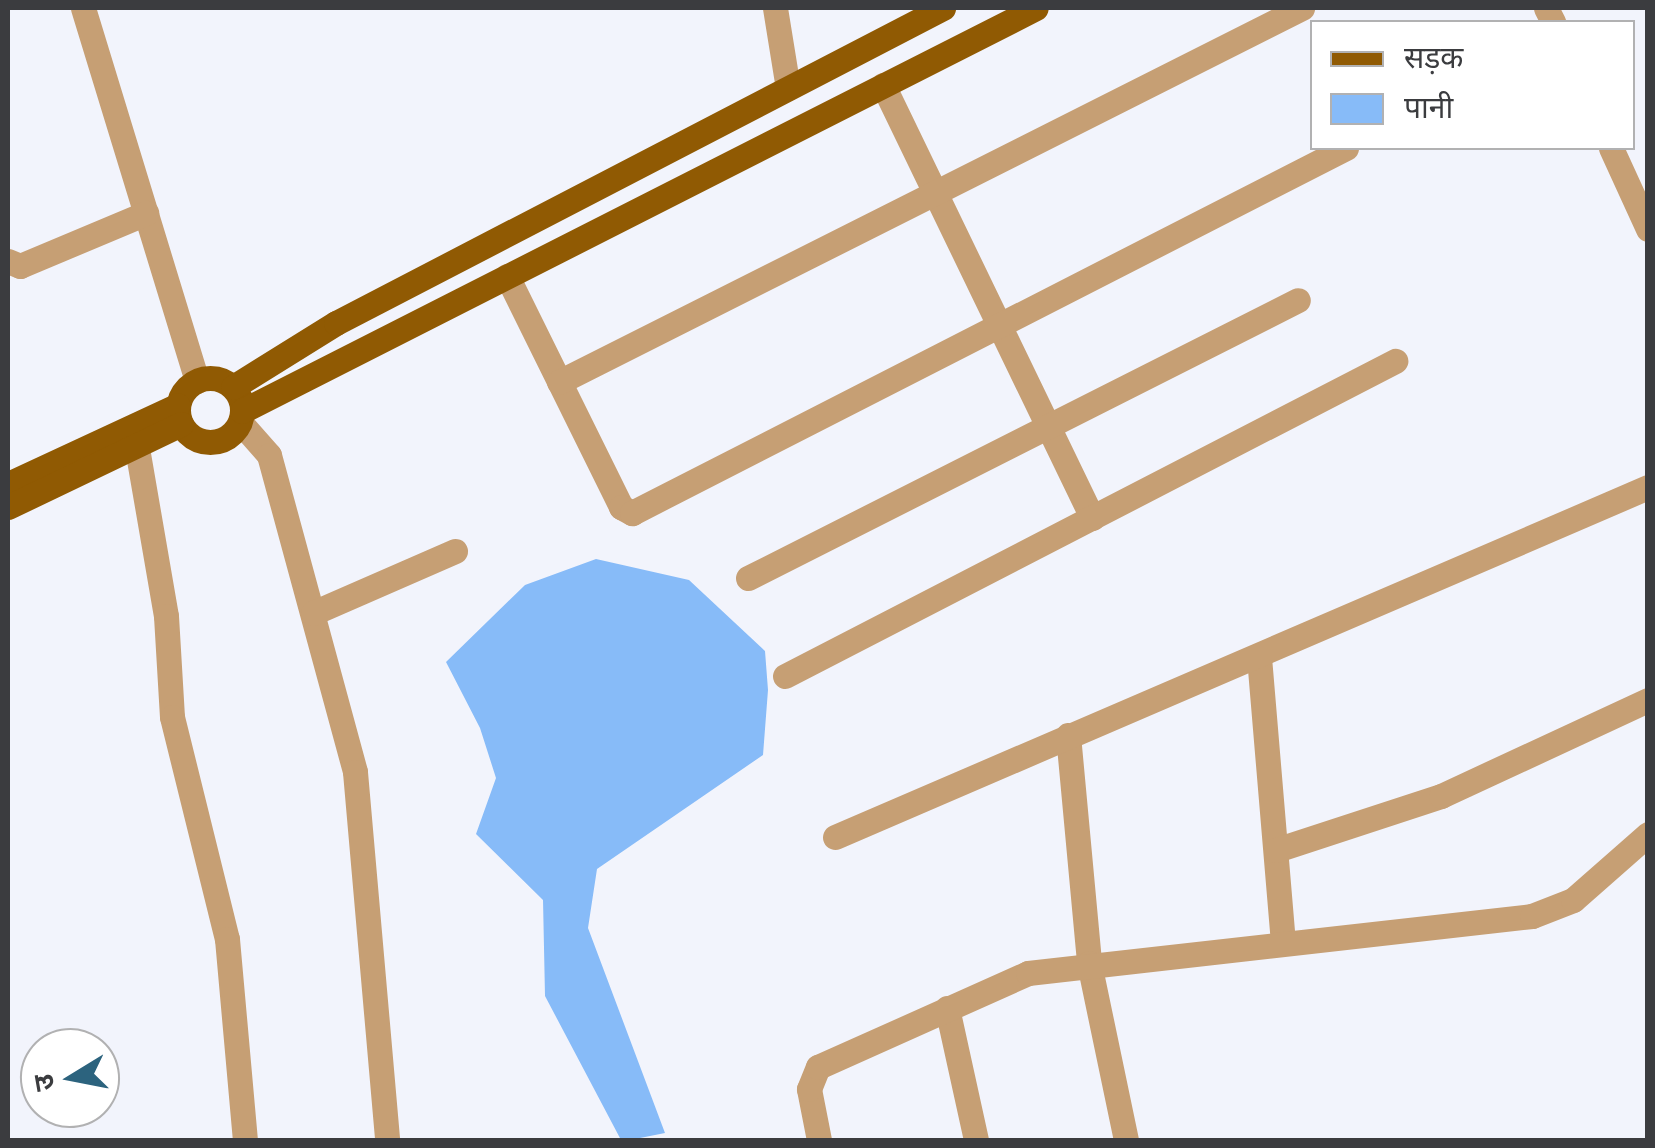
<!DOCTYPE html>
<html>
<head>
<meta charset="utf-8">
<style>
	body { margin:0 }
	#map { position:relative; width:1655px; height:1148px; overflow:hidden; background:#f2f4fc; font-family:Lato,"Noto Sans Devanagari",sans-serif }
	div>[style] { position:absolute }
	.water>* { inset:0; background:#87bbf8 }
	.minor>* { height:25px; margin:-12.5px; padding:0 12.5px; transform-origin:12.5px; border-radius:12.5px; background:#c69f74 }
	.major>* { height:25px; margin:-12.5px; padding:0 12.5px; transform-origin:12.5px; border-radius:12.5px; background:#905a03 }
	.major>.ring { margin:-12.5px; padding:0; box-sizing:content-box; background:none; border:25px solid #905a03; border-radius:50% }
	span { translate:-50% -50%; white-space:nowrap; text-align:center; line-height:1.15; -webkit-text-stroke:8px #fff; paint-order:stroke }
	.frame { position:absolute; inset:0; border:10px solid #3b3c3f; pointer-events:none }
	.legend { position:absolute; left:1310px; top:20px; width:325px; height:130px; box-sizing:border-box; background:#fff; border:2px solid #b1b1b2; margin:0; padding:12px 18px; list-style:none; font-size:30px; color:#3b3c3f }
	.legend li { display:flex; align-items:center; gap:20px; height:50px }
	.legend b { width:50px; border:2px solid #b1b1b2 }
	.north { position:absolute; left:20px; top:1028px; width:100px; height:100px; box-sizing:border-box; background:#fff; border:2px solid #b1b1b2; border-radius:50%; rotate:260deg; font-size:28px; font-weight:700; line-height:40px; text-align:center; color:#3b3c3f }
	.north::after { content:''; display:block; margin:auto; width:35px; height:45px; background:#2c637e; clip-path:polygon(50% 0,100% 100%,50% 72%,0 100%) }
</style>
</head>
<body>
<div id="map">
	<div class="water">
		<div style="clip-path:polygon(596px 559px,689px 580px,765px 651px,768px 690px,763px 755px,597px 869px,588px 928px,665px 1133px,630px 1140px,621px 1140px,545px 996px,543px 900px,476px 834px,496px 778px,480px 728px,446px 662px,525px 585px)"></div>
	</div>
	<div class="minor">
		<div style="left:83px;top:8px;width:390px;rotate:73deg"></div>
		<div style="left:775px;top:8px;width:81px;rotate:80.8deg"></div>
		<div style="left:1546px;top:8px;width:16px;rotate:63deg"></div>
		<div style="left:883px;top:85px;width:481px;rotate:64.2deg"></div>
		<div style="left:1611px;top:148px;width:89px;rotate:65.4deg"></div>
		<div style="left:8px;top:261px;width:13px;rotate:23deg"></div>
		<div style="left:20px;top:266px;width:137px;rotate:-22.8deg"></div>
		<div style="left:507px;top:276px;width:258px;rotate:63.7deg"></div>
		<div style="left:621px;top:507px;width:13px;rotate:29deg"></div>
		<div style="left:632px;top:513px;width:802px;rotate:-27.08deg"></div>
		<div style="left:559px;top:382px;width:832px;rotate:-26.72deg"></div>
		<div style="left:240px;top:422px;width:44px;rotate:48.7deg"></div>
		<div style="left:269px;top:455px;width:328px;rotate:74.8deg"></div>
		<div style="left:355px;top:772px;width:369px;rotate:85deg"></div>
		<div style="left:137px;top:448px;width:170px;rotate:80.2deg"></div>
		<div style="left:166px;top:616px;width:101px;rotate:86.6deg"></div>
		<div style="left:172px;top:717px;width:229px;rotate:76.1deg"></div>
		<div style="left:227px;top:939px;width:202px;rotate:84.9deg"></div>
		<div style="left:748px;top:578px;width:616px;rotate:-26.81deg"></div>
		<div style="left:313px;top:613px;width:155px;rotate:-23.6deg"></div>
		<div style="left:1259px;top:657px;width:284px;rotate:85.2deg"></div>
		<div style="left:785px;top:676px;width:687px;rotate:-27.31deg"></div>
		<div style="left:1068px;top:735px;width:229px;rotate:84.7deg"></div>
		<div style="left:1089px;top:963px;width:181px;rotate:78.2deg"></div>
		<div style="left:835px;top:837px;width:885px;rotate:-23.29deg"></div>
		<div style="left:1276px;top:850px;width:174px;rotate:-18.1deg"></div>
		<div style="left:1441px;top:796px;width:228px;rotate:-24.9deg"></div>
		<div style="left:947px;top:1008px;width:135px;rotate:77.6deg"></div>
		<div style="left:819px;top:1140px;width:52px;rotate:-101.1deg"></div>
		<div style="left:809px;top:1089px;width:24px;rotate:-68deg"></div>
		<div style="left:818px;top:1067px;width:230px;rotate:-24.1deg"></div>
		<div style="left:1028px;top:973px;width:507px;rotate:-6.45deg"></div>
		<div style="left:1532px;top:916px;width:44px;rotate:-21.3deg"></div>
		<div style="left:1573px;top:900px;width:100px;rotate:-41.3deg"></div>
	</div>
	<div class="major">
		<div class="ring" style="left:178px;top:378px;width:39px;height:39px"></div>
		<div style="left:233px;top:387px;width:121px;rotate:-31.9deg"></div>
		<div style="left:336px;top:323px;width:684px;rotate:-27.43deg"></div>
		<div style="left:242px;top:411px;width:890px;rotate:-26.91deg"></div>
		<div style="left:8px;top:484px;width:187px;rotate:-24.9deg"></div>
		<div style="left:8px;top:507px;width:192px;rotate:-25.6deg"></div>
	</div>
	<div class="frame"></div>
	<ul class="legend">
	<li><b style="height:12px;background:#905a03"></b>सड़क</li>
	<li><b style="height:28px;background:#87bbf8"></b>पानी</li>
	</ul>
	<div class="north">उ</div>
</div>
</body>
</html>
